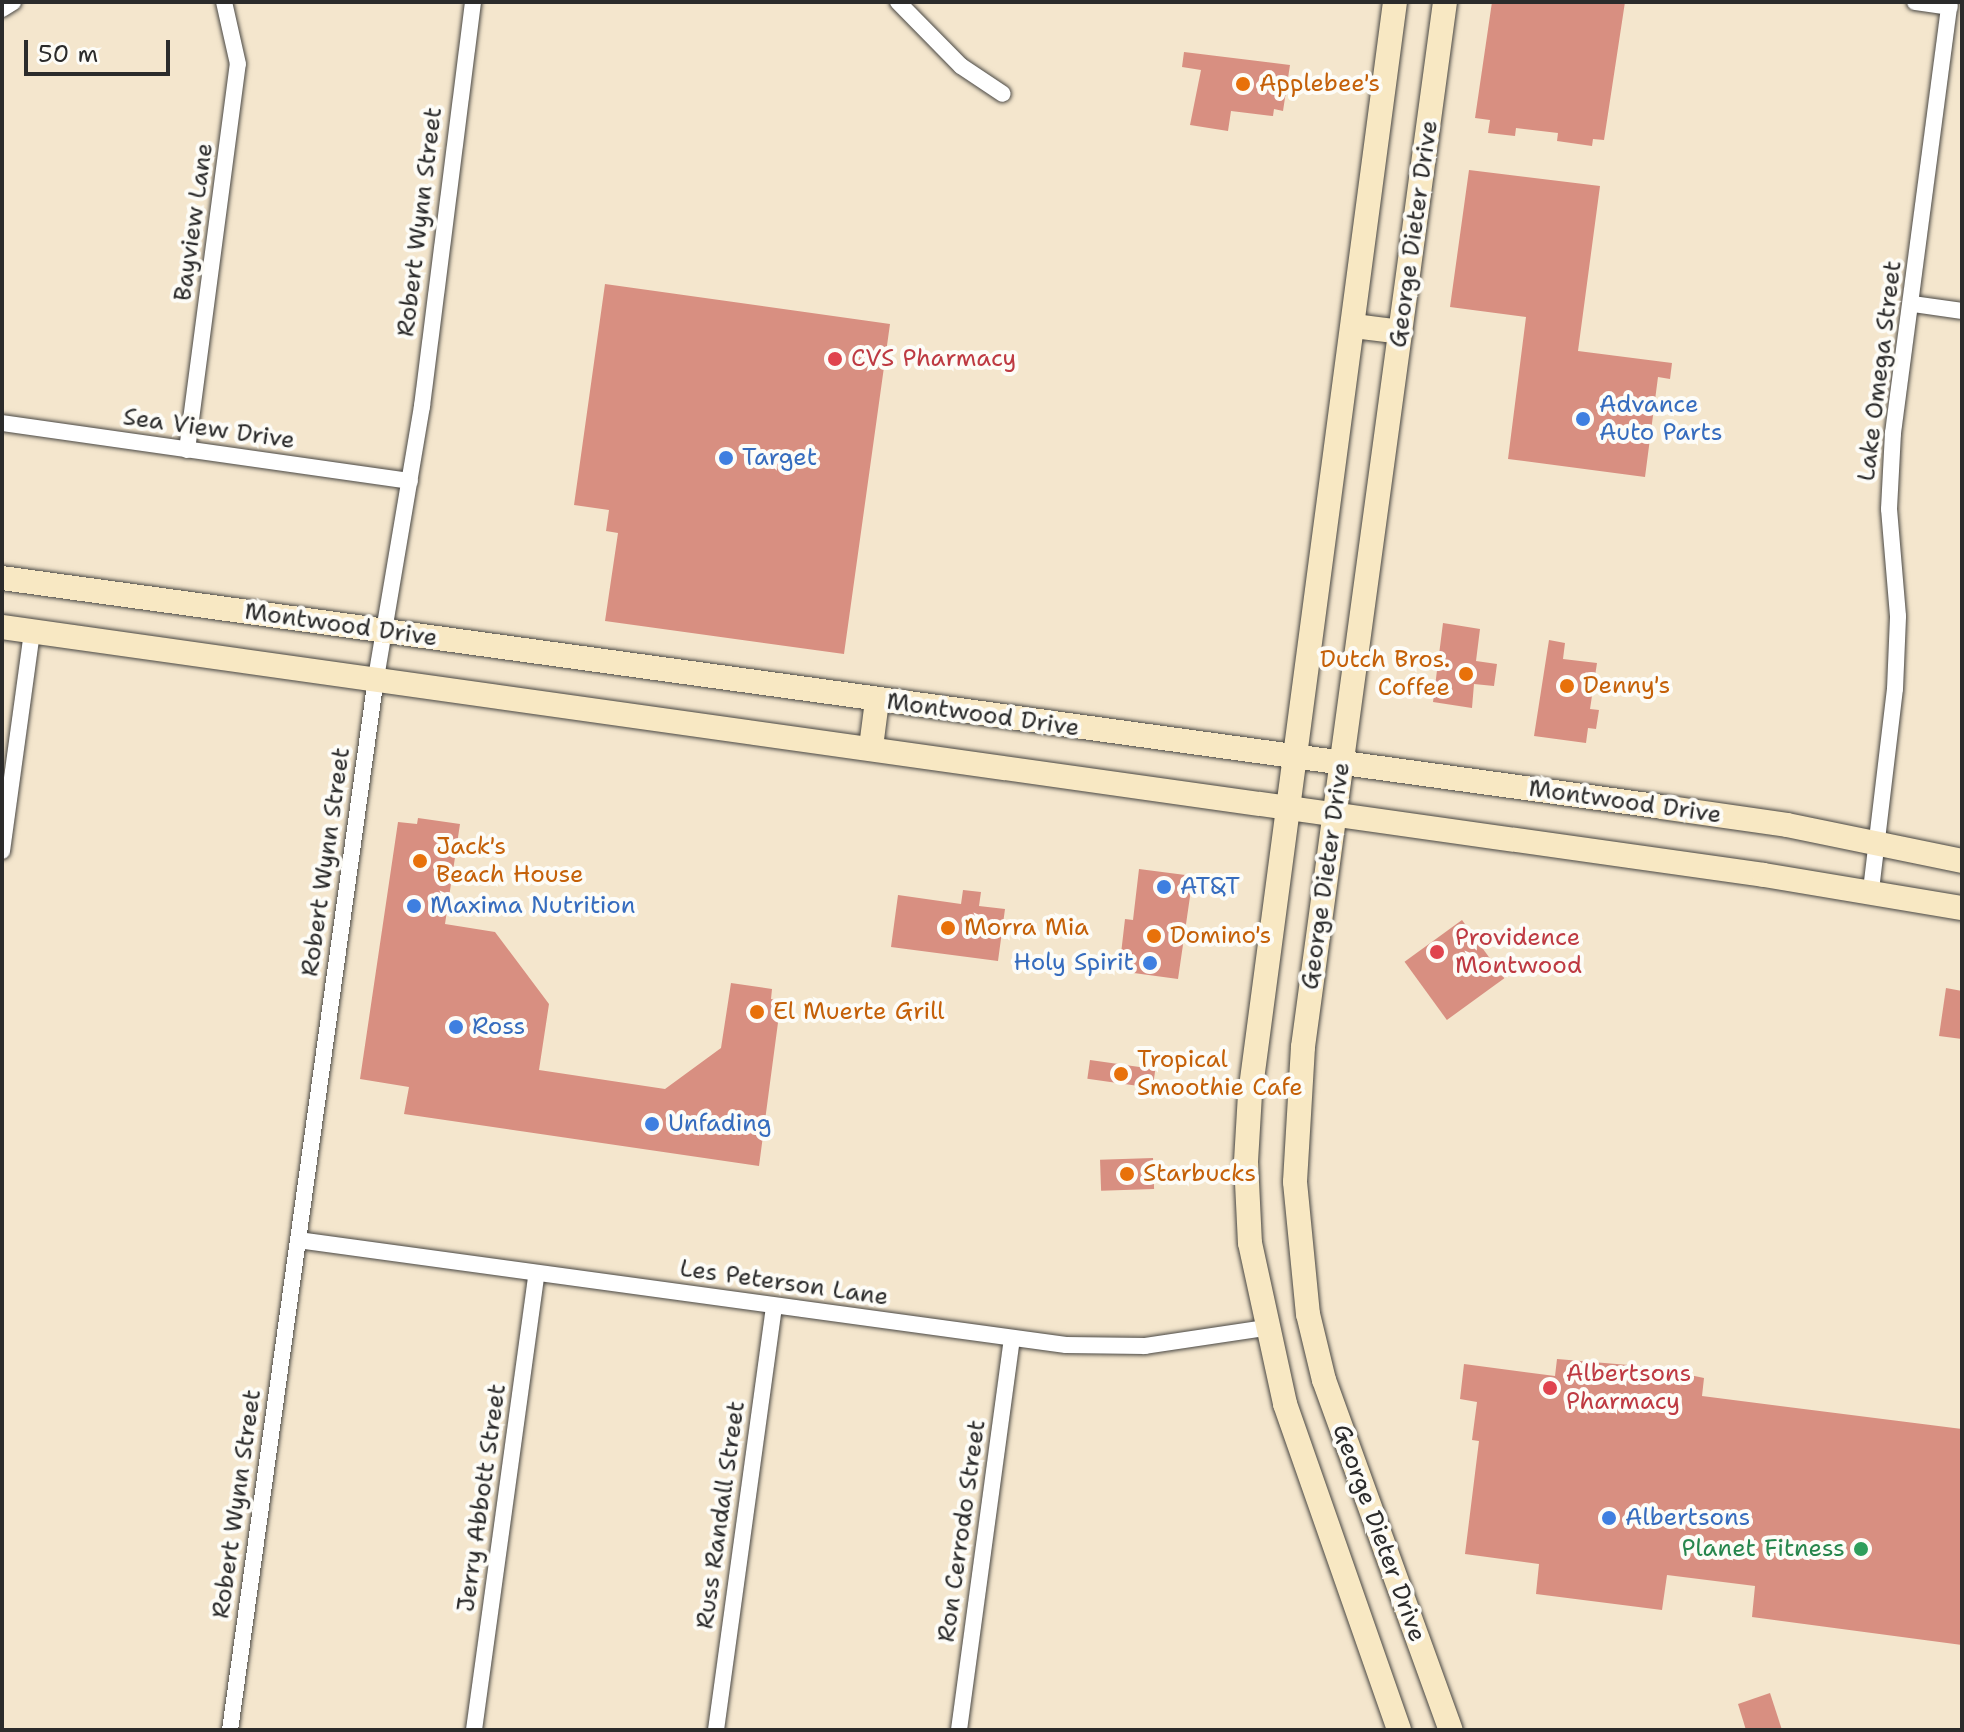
<!DOCTYPE html>
<html>
<head>
<meta charset="utf-8">
<style>
	body { margin:0 }
	#map { position:relative; width:1964px; height:1732px; overflow:hidden; background:#f4e6cd; font-family:"Shantell Sans",sans-serif }
	div>[style] { position:absolute }
	.building>* { inset:0; background:#d88f81; transform-origin:0 0 }
	.roads { filter:drop-shadow(0 0 2px #494743) drop-shadow(0 0 2px #494743) }
	.street>* { height:16px; margin:-8px; padding:0 8px; transform-origin:8px; border-radius:8px; background:#fff }
	.secondary>* { height:24px; margin:-12px; padding:0 12px; transform-origin:12px; border-radius:12px; background:#f8e8c3 }
	.dots>* { width:22px; height:22px; translate:-50% -50%; box-sizing:border-box; border:4px solid #fdfcf7; border-radius:50% }
	span { translate:-50% -50%; white-space:nowrap; text-align:center; line-height:1.15; -webkit-text-stroke:8px #fdfcf7; paint-order:stroke }
	.food-label { font-size:24px; color:#c56008 }
	.left { translate:0 -50%; text-align:left }
	.right { translate:-100% -50%; text-align:right }
	.street-label { font-size:24px; color:#2b2b2b }
	.health-label { font-size:24px; color:#be3a42 }
	.shop-label { font-size:24px; color:#366cbe }
	.leisure-label { font-size:24px; color:#27864d }
	.frame { position:absolute; inset:0; border:4px solid #2b2b2b; pointer-events:none }
	.scale { position:absolute; left:24px; top:40px; width:146px; height:36px; box-sizing:border-box; border:4px solid #2b2b2b; border-top:0; padding-left:10px; font-size:24px; line-height:28px; white-space:nowrap; color:#2b2b2b; -webkit-text-stroke:6px #fdfcf7; paint-order:stroke }
</style>
</head>
<body>
<div id="map">
	<div class="building">
		<div style="clip-path:polygon(1492px 2px,1625px 2px,1604px 140px,1593px 139px,1592px 146px,1557px 141px,1558px 133px,1516px 128px,1515px 136px,1488px 133px,1490px 120px,1475px 118px)"></div>
		<div style="clip-path:polygon(1184px 52px,1290px 65px,1283px 111px,1274px 109px,1273px 116px,1231px 111px,1228px 131px,1190px 125px,1201px 70px,1182px 67px)"></div>
		<div style="clip-path:polygon(1469px 170px,1600px 186px,1578px 351px,1672px 363px,1670px 379px,1658px 377px,1645px 477px,1508px 459px,1526px 317px,1450px 307px)"></div>
		<div style="clip-path:polygon(605px 284px,890px 324px,844px 654px,605px 621px,618px 533px,606px 531px,609px 510px,574px 505px)"></div>
		<div style="clip-path:polygon(1443px 623px,1480px 629px,1476px 661px,1497px 664px,1494px 686px,1474px 684px,1472px 708px,1433px 702px)"></div>
		<div style="clip-path:polygon(1549px 640px,1565px 643px,1563px 659px,1597px 663px,1590px 709px,1599px 710px,1596px 729px,1588px 728px,1586px 743px,1534px 736px)"></div>
		<div style="clip-path:polygon(418px 818px,460px 824px,445px 924px,495px 932px,549px 1004px,539px 1070px,665px 1089px,721px 1048px,731px 983px,772px 989px,771px 999px,781px 1000px,759px 1166px,404px 1114px,409px 1087px,360px 1079px,398px 822px,417px 824px)"></div>
		<div style="clip-path:polygon(1139px 869px,1193px 876px,1178px 979px,1119px 971px,1125px 919px,1133px 920px)"></div>
		<div style="clip-path:polygon(963px 890px,981px 892px,979px 906px,1005px 909px,998px 961px,891px 947px,898px 895px,961px 904px)"></div>
		<div style="left:1462px;top:920px;width:72px;height:71px;rotate:54deg"></div>
		<div style="clip-path:polygon(1946px 988px,1962px 991px,1962px 1039px,1939px 1036px)"></div>
		<div style="left:1090px;top:1060px;width:66px;height:19px;rotate:8deg"></div>
		<div style="left:1153px;top:1158px;width:31px;height:53px;rotate:88deg"></div>
		<div style="clip-path:polygon(1557px 1359px,1652px 1367px,1704px 1378px,1702px 1396px,1962px 1429px,1962px 1645px,1752px 1617px,1755px 1586px,1667px 1575px,1662px 1610px,1536px 1594px,1539px 1564px,1465px 1554px,1479px 1441px,1472px 1440px,1477px 1402px,1460px 1399px,1464px 1364px,1555px 1376px)"></div>
		<div style="clip-path:polygon(1770px 1693px,1782px 1730px,1746px 1730px,1738px 1704px)"></div>
	</div>
	<div class="roads">
		<div class="street">
			<div style="left:898px;top:2px;width:90px;rotate:45.5deg"></div>
			<div style="left:961px;top:66px;width:50px;rotate:33.7deg"></div>
			<div style="left:1915px;top:2px;width:35px;rotate:8deg"></div>
			<div style="left:2px;top:9px;width:13px;rotate:-32deg"></div>
			<div style="left:1913px;top:304px;width:49px;rotate:8.1deg"></div>
			<div style="left:2px;top:423px;width:412px;rotate:8.1deg"></div>
			<div style="left:187px;top:450px;width:389px;rotate:-82.5deg"></div>
			<div style="left:238px;top:64px;width:64px;rotate:-102.7deg"></div>
			<div style="left:2px;top:851px;width:222px;rotate:-82.2deg"></div>
			<div style="left:1871px;top:890px;width:202px;rotate:-83.2deg"></div>
			<div style="left:1895px;top:689px;width:73px;rotate:-87.6deg"></div>
			<div style="left:1898px;top:616px;width:107px;rotate:-94.8deg"></div>
			<div style="left:1889px;top:509px;width:76px;rotate:-87deg"></div>
			<div style="left:1893px;top:433px;width:435px;rotate:-82.5deg"></div>
			<div style="left:298px;top:1240px;width:775px;rotate:7.79deg"></div>
			<div style="left:1066px;top:1345px;width:79px;rotate:0.7deg"></div>
			<div style="left:1145px;top:1346px;width:121px;rotate:-8.5deg"></div>
			<div style="left:230px;top:1730px;width:1062px;rotate:-82.1deg"></div>
			<div style="left:376px;top:678px;width:276px;rotate:-80.4deg"></div>
			<div style="left:422px;top:406px;width:407px;rotate:-82.8deg"></div>
			<div style="left:474px;top:1730px;width:461px;rotate:-82.2deg"></div>
			<div style="left:716px;top:1730px;width:427px;rotate:-82.2deg"></div>
			<div style="left:959px;top:1730px;width:395px;rotate:-82.3deg"></div>
		</div>
		<div class="secondary">
			<div style="left:1395px;top:2px;width:1102px;rotate:97.56deg"></div>
			<div style="left:1250px;top:1094px;width:68px;rotate:93.4deg"></div>
			<div style="left:1246px;top:1162px;width:81px;rotate:87.2deg"></div>
			<div style="left:1250px;top:1243px;width:165px;rotate:77.7deg"></div>
			<div style="left:1285px;top:1404px;width:345px;rotate:70.7deg"></div>
			<div style="left:1445px;top:2px;width:1055px;rotate:97.74deg"></div>
			<div style="left:1303px;top:1047px;width:135px;rotate:93.4deg"></div>
			<div style="left:1295px;top:1182px;width:133px;rotate:84.4deg"></div>
			<div style="left:1308px;top:1314px;width:68px;rotate:76.4deg"></div>
			<div style="left:1324px;top:1380px;width:372px;rotate:70.1deg"></div>
			<div style="left:1354px;top:326px;width:47px;rotate:7.3deg"></div>
			<div style="left:2px;top:578px;width:1676px;rotate:7.85deg"></div>
			<div style="left:1662px;top:807px;width:126px;rotate:8.2deg"></div>
			<div style="left:1787px;top:825px;width:179px;rotate:11.6deg"></div>
			<div style="left:2px;top:627px;width:1779px;rotate:8.01deg"></div>
			<div style="left:1764px;top:875px;width:201px;rotate:9.5deg"></div>
			<div style="left:871px;top:747px;width:46px;rotate:-82.6deg"></div>
		</div>
	</div>
	<div class="dots">
		<div style="left:1243px;top:84px;background:#e8710a"></div>
		<div style="left:835px;top:359px;background:#e0444e"></div>
		<div style="left:1583px;top:419px;background:#3f7fe0"></div>
		<div style="left:726px;top:458px;background:#3f7fe0"></div>
		<div style="left:1466px;top:674px;background:#e8710a"></div>
		<div style="left:1567px;top:686px;background:#e8710a"></div>
		<div style="left:420px;top:861px;background:#e8710a"></div>
		<div style="left:1164px;top:887px;background:#3f7fe0"></div>
		<div style="left:414px;top:906px;background:#3f7fe0"></div>
		<div style="left:948px;top:928px;background:#e8710a"></div>
		<div style="left:1154px;top:936px;background:#e8710a"></div>
		<div style="left:1437px;top:952px;background:#e0444e"></div>
		<div style="left:1150px;top:963px;background:#3f7fe0"></div>
		<div style="left:757px;top:1012px;background:#e8710a"></div>
		<div style="left:456px;top:1027px;background:#3f7fe0"></div>
		<div style="left:1121px;top:1074px;background:#e8710a"></div>
		<div style="left:652px;top:1124px;background:#3f7fe0"></div>
		<div style="left:1127px;top:1174px;background:#e8710a"></div>
		<div style="left:1550px;top:1388px;background:#e0444e"></div>
		<div style="left:1609px;top:1518px;background:#3f7fe0"></div>
		<div style="left:1861px;top:1549px;background:#2e9e5b"></div>
	</div>
	<div class="food-label">
		<span class="left" style="left:1259px;top:84px">Applebee's</span>
		<span class="right" style="left:1450px;top:674px">Dutch Bros.<br>Coffee</span>
		<span class="left" style="left:1583px;top:686px">Denny's</span>
		<span class="left" style="left:436px;top:861px">Jack's<br>Beach House</span>
		<span class="left" style="left:964px;top:928px">Morra Mia</span>
		<span class="left" style="left:1170px;top:936px">Domino's</span>
		<span class="left" style="left:773px;top:1012px">El Muerte Grill</span>
		<span class="left" style="left:1137px;top:1074px">Tropical<br>Smoothie Cafe</span>
		<span class="left" style="left:1143px;top:1174px">Starbucks</span>
	</div>
	<div class="street-label">
		<span style="left:194px;top:222px;rotate:-82deg">Bayview Lane</span>
		<span style="left:420px;top:222px;rotate:-83deg">Robert Wynn Street</span>
		<span style="left:1414px;top:234px;rotate:-82deg">George Dieter Drive</span>
		<span style="left:1880px;top:371px;rotate:-83deg">Lake Omega Street</span>
		<span style="left:209px;top:429px;rotate:8deg">Sea View Drive</span>
		<span style="left:341px;top:625px;rotate:8deg">Montwood Drive</span>
		<span style="left:983px;top:715px;rotate:8deg">Montwood Drive</span>
		<span style="left:1625px;top:802px;rotate:8deg">Montwood Drive</span>
		<span style="left:326px;top:862px;rotate:-82deg">Robert Wynn Street</span>
		<span style="left:1326px;top:876px;rotate:-82deg">George Dieter Drive</span>
		<span style="left:784px;top:1283px;rotate:8deg">Les Peterson Lane</span>
		<span style="left:482px;top:1498px;rotate:-82deg">Jerry Abbott Street</span>
		<span style="left:237px;top:1504px;rotate:-82deg">Robert Wynn Street</span>
		<span style="left:721px;top:1515px;rotate:-82deg">Russ Randall Street</span>
		<span style="left:962px;top:1531px;rotate:-82deg">Ron Cerrodo Street</span>
		<span style="left:1379px;top:1533px;rotate:70deg">George Dieter Drive</span>
	</div>
	<div class="health-label">
		<span class="left" style="left:851px;top:359px">CVS Pharmacy</span>
		<span class="left" style="left:1455px;top:952px">Providence<br>Montwood</span>
		<span class="left" style="left:1566px;top:1388px">Albertsons<br>Pharmacy</span>
	</div>
	<div class="shop-label">
		<span class="left" style="left:1599px;top:419px">Advance<br>Auto Parts</span>
		<span class="left" style="left:742px;top:458px">Target</span>
		<span class="left" style="left:1180px;top:887px">AT&amp;T</span>
		<span class="left" style="left:430px;top:906px">Maxima Nutrition</span>
		<span class="right" style="left:1134px;top:963px">Holy Spirit</span>
		<span class="left" style="left:472px;top:1027px">Ross</span>
		<span class="left" style="left:668px;top:1124px">Unfading</span>
		<span class="left" style="left:1625px;top:1518px">Albertsons</span>
	</div>
	<div class="leisure-label">
		<span class="right" style="left:1845px;top:1549px">Planet Fitness</span>
	</div>
	<div class="frame"></div>
	<div class="scale">50 m</div>
</div>
</body>
</html>
